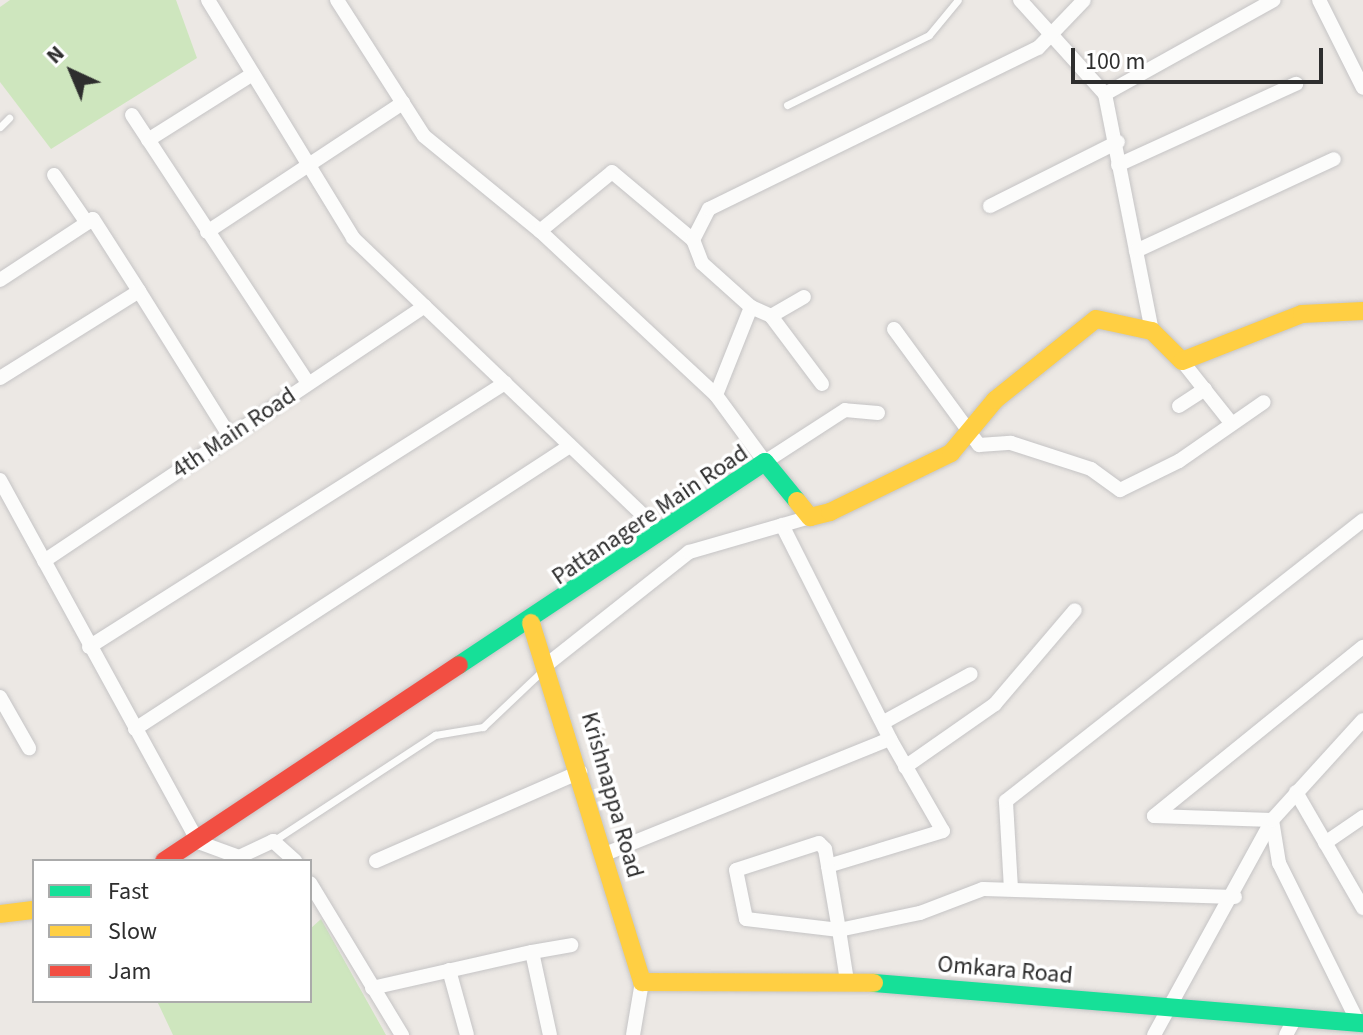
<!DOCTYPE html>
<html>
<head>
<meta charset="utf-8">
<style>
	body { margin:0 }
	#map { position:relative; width:1363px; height:1035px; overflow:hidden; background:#ece8e4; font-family:"Source Sans 3",sans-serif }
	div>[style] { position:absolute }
	.green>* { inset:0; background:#cee6be }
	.roads { filter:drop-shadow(0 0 2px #c5c4c5) drop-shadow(0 0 2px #c5c4c5) }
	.lane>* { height:7px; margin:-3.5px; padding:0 3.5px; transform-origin:3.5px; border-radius:3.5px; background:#fcfcfb }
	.street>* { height:14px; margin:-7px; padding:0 7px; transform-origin:7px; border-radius:7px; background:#fcfcfb }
	.fast>* { height:18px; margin:-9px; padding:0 9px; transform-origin:9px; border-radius:9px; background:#16e098 }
	.slow>* { height:18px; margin:-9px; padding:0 9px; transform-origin:9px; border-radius:9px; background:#ffcf43 }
	.jam>* { height:18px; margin:-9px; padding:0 9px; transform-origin:9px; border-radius:9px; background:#f24e42 }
	span { translate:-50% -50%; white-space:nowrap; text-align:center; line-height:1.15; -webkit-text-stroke:7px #fff; paint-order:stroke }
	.street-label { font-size:24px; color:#2e2e2e }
	.legend { position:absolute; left:32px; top:859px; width:280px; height:144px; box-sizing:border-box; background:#fff; border:2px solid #ababab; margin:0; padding:10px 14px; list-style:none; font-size:24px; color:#2e2e2e }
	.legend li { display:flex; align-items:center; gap:16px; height:40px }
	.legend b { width:40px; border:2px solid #ababab }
	.north { position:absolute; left:32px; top:32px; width:80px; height:80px; -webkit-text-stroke:6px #fff; paint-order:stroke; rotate:316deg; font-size:22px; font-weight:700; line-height:32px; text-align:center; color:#2e2e2e }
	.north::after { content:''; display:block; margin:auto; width:28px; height:36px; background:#2e2e2e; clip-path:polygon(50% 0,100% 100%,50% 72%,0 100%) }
	.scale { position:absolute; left:1071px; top:48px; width:252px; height:36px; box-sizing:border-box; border:4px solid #2e2e2e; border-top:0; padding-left:10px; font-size:24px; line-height:28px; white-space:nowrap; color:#2e2e2e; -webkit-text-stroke:6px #fff; paint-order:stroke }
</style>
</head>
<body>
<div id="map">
	<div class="green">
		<div style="clip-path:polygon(10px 0,176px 0,197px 58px,51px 149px,0 82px,0 7px)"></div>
		<div style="clip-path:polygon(321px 919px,386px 1035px,173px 1035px,157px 1001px,310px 1001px,310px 929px)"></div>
	</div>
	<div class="roads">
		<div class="lane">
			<div style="left:787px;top:105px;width:158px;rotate:-26.2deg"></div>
			<div style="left:929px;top:35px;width:45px;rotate:-50.4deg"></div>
			<div style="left:0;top:127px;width:13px;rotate:-45deg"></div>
			<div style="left:273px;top:841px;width:194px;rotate:-33.2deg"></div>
			<div style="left:435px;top:735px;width:49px;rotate:-9.5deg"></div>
			<div style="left:483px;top:727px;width:83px;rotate:-43.5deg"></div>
		</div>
		<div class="street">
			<div style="left:208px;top:0;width:279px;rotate:58.6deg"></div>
			<div style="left:353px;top:238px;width:426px;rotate:43.7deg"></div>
			<div style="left:337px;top:0;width:161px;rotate:57.4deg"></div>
			<div style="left:424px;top:136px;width:150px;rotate:39.3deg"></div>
			<div style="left:540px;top:231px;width:241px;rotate:43deg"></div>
			<div style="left:1020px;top:0;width:127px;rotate:47.9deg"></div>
			<div style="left:1105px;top:94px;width:242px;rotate:78.8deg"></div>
			<div style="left:1319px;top:0;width:98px;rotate:63.4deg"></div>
			<div style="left:1105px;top:94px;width:193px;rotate:-29.1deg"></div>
			<div style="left:132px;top:115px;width:321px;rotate:56.7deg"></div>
			<div style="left:148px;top:140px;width:124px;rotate:-32.2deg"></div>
			<div style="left:1118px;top:165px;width:196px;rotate:-24.5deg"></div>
			<div style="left:54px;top:175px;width:58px;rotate:55.5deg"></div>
			<div style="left:990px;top:206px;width:143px;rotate:-26.6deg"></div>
			<div style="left:540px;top:231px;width:93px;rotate:-39.3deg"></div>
			<div style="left:612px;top:172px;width:106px;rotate:40deg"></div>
			<div style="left:207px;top:232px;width:235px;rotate:-33.4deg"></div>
			<div style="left:1136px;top:251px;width:218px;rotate:-24.9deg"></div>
			<div style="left:0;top:280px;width:111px;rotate:-33.3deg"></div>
			<div style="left:93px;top:219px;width:85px;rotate:57.4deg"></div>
			<div style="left:751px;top:307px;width:22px;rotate:24deg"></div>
			<div style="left:771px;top:316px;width:85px;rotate:53.1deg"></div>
			<div style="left:771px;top:316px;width:38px;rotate:-30deg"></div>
			<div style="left:894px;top:329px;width:144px;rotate:53.8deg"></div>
			<div style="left:979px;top:445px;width:32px;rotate:-4deg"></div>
			<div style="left:1011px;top:443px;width:84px;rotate:18deg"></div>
			<div style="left:1091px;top:469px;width:36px;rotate:36deg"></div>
			<div style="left:1120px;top:490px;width:66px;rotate:-26.2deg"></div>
			<div style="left:1179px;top:461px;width:103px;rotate:-34.8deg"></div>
			<div style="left:1182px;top:361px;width:80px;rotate:51.6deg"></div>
			<div style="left:0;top:378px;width:164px;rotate:-32deg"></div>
			<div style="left:139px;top:291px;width:170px;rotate:58deg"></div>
			<div style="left:1179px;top:406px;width:31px;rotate:-33deg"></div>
			<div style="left:878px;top:413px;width:33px;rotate:-175deg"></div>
			<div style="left:845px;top:410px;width:95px;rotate:147deg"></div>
			<div style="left:765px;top:462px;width:83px;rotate:-126.2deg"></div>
			<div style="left:716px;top:395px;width:95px;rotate:-68.3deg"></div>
			<div style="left:751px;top:307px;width:66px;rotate:-138.1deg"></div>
			<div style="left:702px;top:263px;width:25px;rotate:-111deg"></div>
			<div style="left:693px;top:240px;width:35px;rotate:-63deg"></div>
			<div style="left:709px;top:209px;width:366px;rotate:-26.1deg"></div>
			<div style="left:1038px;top:48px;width:66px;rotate:-46.2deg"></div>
			<div style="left:0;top:480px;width:413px;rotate:61.3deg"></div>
			<div style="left:198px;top:842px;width:44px;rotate:20.1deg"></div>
			<div style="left:239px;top:857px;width:38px;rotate:-25deg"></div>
			<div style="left:273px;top:841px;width:30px;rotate:42deg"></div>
			<div style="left:782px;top:525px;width:240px;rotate:63.2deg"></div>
			<div style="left:44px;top:561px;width:458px;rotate:-33.8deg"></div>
			<div style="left:89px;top:647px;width:493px;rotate:-32.4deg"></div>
			<div style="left:549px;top:663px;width:179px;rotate:-38.4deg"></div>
			<div style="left:689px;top:552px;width:126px;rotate:-16.1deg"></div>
			<div style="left:0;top:697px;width:59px;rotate:60.4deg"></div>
			<div style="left:884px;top:722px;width:99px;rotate:-28.9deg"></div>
			<div style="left:135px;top:729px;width:519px;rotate:-33.05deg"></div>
			<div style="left:905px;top:767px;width:110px;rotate:-35deg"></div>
			<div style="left:995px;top:704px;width:123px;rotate:-49.6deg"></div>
			<div style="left:1296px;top:792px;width:134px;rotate:60deg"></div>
			<div style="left:1154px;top:816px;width:118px;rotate:1.9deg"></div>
			<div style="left:1272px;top:820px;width:44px;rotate:80.8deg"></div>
			<div style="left:1279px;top:863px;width:178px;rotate:63.6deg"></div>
			<div style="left:1154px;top:816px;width:269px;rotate:-39deg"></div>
			<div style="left:1325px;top:843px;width:46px;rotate:-34.4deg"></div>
			<div style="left:605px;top:854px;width:307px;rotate:-22deg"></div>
			<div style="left:890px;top:739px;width:106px;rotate:60.1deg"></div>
			<div style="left:943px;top:831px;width:120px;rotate:163.1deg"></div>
			<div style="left:376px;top:861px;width:223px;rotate:-23.6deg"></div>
			<div style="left:310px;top:883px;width:178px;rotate:58.8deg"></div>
			<div style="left:1011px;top:889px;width:88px;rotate:-93.3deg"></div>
			<div style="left:1006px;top:801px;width:454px;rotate:-38.2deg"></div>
			<div style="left:532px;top:952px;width:40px;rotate:-10deg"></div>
			<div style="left:449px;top:970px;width:67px;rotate:74.5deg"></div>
			<div style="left:847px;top:981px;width:52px;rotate:-98.9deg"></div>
			<div style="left:839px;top:930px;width:65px;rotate:-99.8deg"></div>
			<div style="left:828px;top:866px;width:17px;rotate:-100deg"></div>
			<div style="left:825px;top:849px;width:8px;rotate:-135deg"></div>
			<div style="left:819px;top:843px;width:87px;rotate:162deg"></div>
			<div style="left:736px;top:870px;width:50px;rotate:78.5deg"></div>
			<div style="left:746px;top:919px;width:94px;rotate:6.7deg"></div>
			<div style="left:839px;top:930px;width:83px;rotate:-11.9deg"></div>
			<div style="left:920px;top:913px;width:67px;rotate:-20.9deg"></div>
			<div style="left:983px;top:889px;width:252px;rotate:1.8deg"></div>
			<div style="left:372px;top:988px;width:164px;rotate:-12.7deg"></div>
			<div style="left:532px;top:952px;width:85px;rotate:77.8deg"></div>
			<div style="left:633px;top:1035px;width:54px;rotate:-80.4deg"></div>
			<div style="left:1154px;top:1035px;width:245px;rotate:-61.2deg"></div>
			<div style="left:1272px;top:820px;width:135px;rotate:-47.7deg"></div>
			<div style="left:1286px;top:1035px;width:19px;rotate:-62deg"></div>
		</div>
		<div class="fast">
			<div style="left:459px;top:665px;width:367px;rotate:-33.6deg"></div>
			<div style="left:765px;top:462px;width:50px;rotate:50.6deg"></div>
			<div style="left:874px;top:983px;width:491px;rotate:4.7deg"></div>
		</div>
		<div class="slow">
			<div style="left:797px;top:501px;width:21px;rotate:51deg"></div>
			<div style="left:810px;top:517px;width:21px;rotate:-14deg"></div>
			<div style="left:830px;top:512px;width:135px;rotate:-26deg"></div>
			<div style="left:951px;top:453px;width:69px;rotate:-50.3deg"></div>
			<div style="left:995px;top:400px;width:129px;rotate:-38.7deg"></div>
			<div style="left:1096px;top:319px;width:57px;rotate:12.1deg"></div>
			<div style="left:1152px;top:331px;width:42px;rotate:45deg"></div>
			<div style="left:1182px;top:361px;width:129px;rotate:-21.4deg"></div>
			<div style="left:1302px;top:314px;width:61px;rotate:-2.8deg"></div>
			<div style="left:531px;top:623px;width:376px;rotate:72.8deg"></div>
			<div style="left:642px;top:982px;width:232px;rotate:0.2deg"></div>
			<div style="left:0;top:914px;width:34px;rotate:-7deg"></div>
		</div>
		<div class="jam">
			<div style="left:164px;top:861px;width:354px;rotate:-33.6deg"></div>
		</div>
	</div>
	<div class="street-label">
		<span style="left:234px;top:433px;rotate:-34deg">4th Main Road</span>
		<span style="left:650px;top:515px;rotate:-34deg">Pattanagere Main Road</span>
		<span style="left:612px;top:795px;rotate:74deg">Krishnappa Road</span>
		<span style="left:1005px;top:970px;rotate:5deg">Omkara Road</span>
	</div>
	<ul class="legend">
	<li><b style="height:10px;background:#16e098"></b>Fast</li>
	<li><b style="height:10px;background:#ffcf43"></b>Slow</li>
	<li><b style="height:10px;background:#f24e42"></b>Jam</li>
	</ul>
	<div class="north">N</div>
	<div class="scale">100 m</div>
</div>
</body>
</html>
